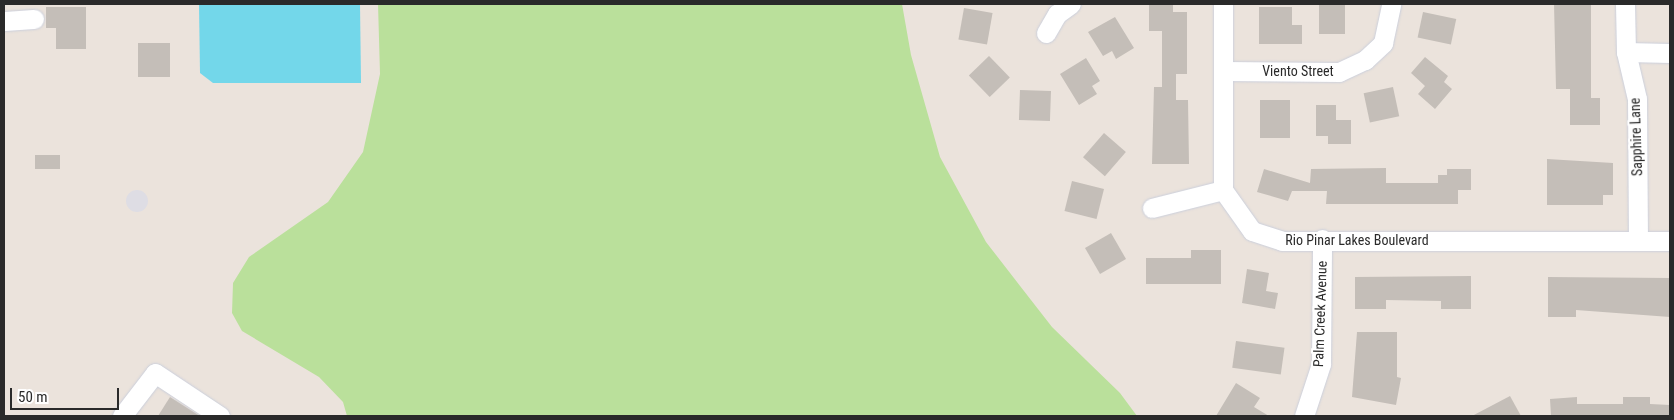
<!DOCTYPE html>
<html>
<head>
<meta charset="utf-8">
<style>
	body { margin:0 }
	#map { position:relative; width:1674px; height:420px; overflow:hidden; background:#ebe3dc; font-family:"Roboto Condensed",sans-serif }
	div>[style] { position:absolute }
	.industrial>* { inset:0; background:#dedde4 }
	.round { border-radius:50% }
	.green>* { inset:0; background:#bae09b }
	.water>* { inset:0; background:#73d7ea }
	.building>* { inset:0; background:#c4beb8; transform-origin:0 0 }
	.roads { filter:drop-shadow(0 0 1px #cbcfdb) drop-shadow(0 0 1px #cbcfdb) }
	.minor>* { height:19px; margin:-9.5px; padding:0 9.5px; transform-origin:9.5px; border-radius:9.5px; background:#fff }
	span { translate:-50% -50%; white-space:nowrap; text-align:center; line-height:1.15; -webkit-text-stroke:4px #fff; paint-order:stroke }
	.street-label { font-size:14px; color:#2a2a2a }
	.frame { position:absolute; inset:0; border:5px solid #2a2a2a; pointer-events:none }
	.scale { position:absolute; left:10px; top:388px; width:109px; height:22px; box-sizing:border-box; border:2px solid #2a2a2a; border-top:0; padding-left:6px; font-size:15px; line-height:18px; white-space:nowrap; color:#2a2a2a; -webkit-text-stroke:4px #fff; paint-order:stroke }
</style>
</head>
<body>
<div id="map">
	<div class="industrial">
		<div class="round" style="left:126px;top:190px;width:22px;height:22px"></div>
	</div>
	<div class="green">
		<div style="clip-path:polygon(378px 4px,902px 4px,911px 55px,940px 157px,986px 242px,1052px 327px,1120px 393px,1137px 416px,347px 416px,343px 402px,319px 377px,242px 331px,232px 313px,233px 283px,249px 257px,328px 202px,363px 152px,380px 74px)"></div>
	</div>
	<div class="water">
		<div style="clip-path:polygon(199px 4px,360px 4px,361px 83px,213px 83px,200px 73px)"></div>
	</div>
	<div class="building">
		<div style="clip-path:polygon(1149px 4px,1173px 4px,1173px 12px,1187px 12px,1187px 74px,1176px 74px,1176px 100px,1188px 100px,1189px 164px,1152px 164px,1154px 87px,1162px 87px,1162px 31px,1149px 31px)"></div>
		<div style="left:1319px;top:4px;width:26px;height:30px"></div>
		<div style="clip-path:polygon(1554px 4px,1591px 4px,1591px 98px,1600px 98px,1600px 125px,1570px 125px,1570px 89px,1556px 89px)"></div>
		<div style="clip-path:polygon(46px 7px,86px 7px,86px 49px,56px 49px,56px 28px,46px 28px)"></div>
		<div style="clip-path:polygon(1259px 7px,1292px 7px,1292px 25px,1302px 25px,1302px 44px,1259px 44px)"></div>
		<div style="left:964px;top:8px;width:29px;height:32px;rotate:10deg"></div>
		<div style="left:1423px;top:12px;width:34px;height:26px;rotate:12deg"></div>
		<div style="clip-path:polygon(1115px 17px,1134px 48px,1116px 59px,1112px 51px,1103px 56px,1088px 32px)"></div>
		<div style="left:138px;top:43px;width:32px;height:34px"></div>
		<div style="left:989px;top:56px;width:30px;height:28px;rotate:46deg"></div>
		<div style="clip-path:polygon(1425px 57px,1448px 76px,1444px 82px,1452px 89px,1435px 109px,1418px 94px,1425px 86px,1411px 73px)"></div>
		<div style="clip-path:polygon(1086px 58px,1100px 81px,1092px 86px,1097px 94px,1079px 105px,1060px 74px)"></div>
		<div style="left:1393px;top:87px;width:30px;height:30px;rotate:78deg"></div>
		<div style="left:1020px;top:90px;width:31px;height:30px;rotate:2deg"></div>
		<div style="left:1260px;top:100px;width:30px;height:38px"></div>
		<div style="clip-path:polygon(1316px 105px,1336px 105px,1336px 120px,1351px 120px,1351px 144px,1328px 144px,1328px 136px,1316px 136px)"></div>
		<div style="left:1104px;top:133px;width:29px;height:32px;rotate:41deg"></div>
		<div style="left:35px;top:155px;width:25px;height:14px"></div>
		<div style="clip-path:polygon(1547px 159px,1613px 163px,1613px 195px,1603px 195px,1603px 205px,1547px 205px)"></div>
		<div style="clip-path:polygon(1386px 168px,1386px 183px,1438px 183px,1438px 175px,1447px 175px,1447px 169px,1471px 169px,1471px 190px,1458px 190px,1458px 204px,1326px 204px,1327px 191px,1292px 191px,1288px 201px,1257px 192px,1264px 169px,1310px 183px,1311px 169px)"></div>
		<div style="left:1072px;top:181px;width:33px;height:31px;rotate:14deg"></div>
		<div style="left:1111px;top:233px;width:30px;height:30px;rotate:60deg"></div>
		<div style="clip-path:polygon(1191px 250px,1221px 250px,1221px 284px,1146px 284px,1146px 258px,1191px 258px)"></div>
		<div style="clip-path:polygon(1247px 269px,1269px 273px,1266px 291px,1278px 293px,1275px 309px,1242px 303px)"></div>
		<div style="clip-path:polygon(1471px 276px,1471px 309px,1441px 309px,1441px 301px,1386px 300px,1386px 309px,1355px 309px,1355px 277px)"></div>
		<div style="clip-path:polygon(1548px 277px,1670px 278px,1670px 317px,1576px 310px,1576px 317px,1548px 317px)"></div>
		<div style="clip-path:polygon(1357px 332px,1397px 332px,1397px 377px,1401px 378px,1396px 405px,1352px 397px)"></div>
		<div style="left:1236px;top:341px;width:49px;height:27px;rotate:8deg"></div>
		<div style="clip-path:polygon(1236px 383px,1260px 398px,1254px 407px,1269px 416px,1216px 416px)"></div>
		<div style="clip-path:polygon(1510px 396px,1521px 416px,1472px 416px)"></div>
		<div style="clip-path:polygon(170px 397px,200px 416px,158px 416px)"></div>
		<div style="clip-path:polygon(1577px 397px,1577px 404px,1623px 404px,1623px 397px,1650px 397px,1650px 404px,1670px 405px,1670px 416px,1551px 416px,1550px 399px)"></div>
	</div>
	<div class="roads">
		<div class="minor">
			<div style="left:1223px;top:4px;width:186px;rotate:90deg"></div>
			<div style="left:1223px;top:190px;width:50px;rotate:54.7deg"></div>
			<div style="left:1252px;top:231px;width:32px;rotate:18deg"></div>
			<div style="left:1282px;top:241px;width:388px"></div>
			<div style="left:1625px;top:4px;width:48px;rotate:88.8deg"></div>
			<div style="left:1626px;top:52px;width:48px;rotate:76.8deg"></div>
			<div style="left:1637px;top:99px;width:142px;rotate:89.6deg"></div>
			<div style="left:4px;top:21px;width:30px;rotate:-4deg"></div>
			<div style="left:1046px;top:33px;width:22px;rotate:-60deg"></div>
			<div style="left:1057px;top:14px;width:17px;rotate:-36deg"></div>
			<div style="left:1626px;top:52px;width:44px;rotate:1.3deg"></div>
			<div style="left:1223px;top:71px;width:116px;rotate:0.5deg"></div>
			<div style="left:1339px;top:72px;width:29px;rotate:-25deg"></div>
			<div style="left:1365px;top:60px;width:25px;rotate:-43deg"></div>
			<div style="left:1383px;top:43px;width:40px;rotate:-78deg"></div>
			<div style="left:1152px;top:208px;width:73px;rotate:-14.2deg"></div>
			<div style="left:122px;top:416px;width:54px;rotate:-52.5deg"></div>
			<div style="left:155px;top:373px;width:78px;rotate:33.5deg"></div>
			<div style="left:1304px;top:416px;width:55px;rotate:-71.9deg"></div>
			<div style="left:1321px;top:364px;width:125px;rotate:-89.5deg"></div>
		</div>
	</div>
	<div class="street-label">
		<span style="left:1298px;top:71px">Viento Street</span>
		<span style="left:1636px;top:137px;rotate:-92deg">Sapphire Lane</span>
		<span style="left:1357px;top:240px">Rio Pinar Lakes Boulevard</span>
		<span style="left:1320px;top:314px;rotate:-88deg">Palm Creek Avenue</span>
	</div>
	<div class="frame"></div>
	<div class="scale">50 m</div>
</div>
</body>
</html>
